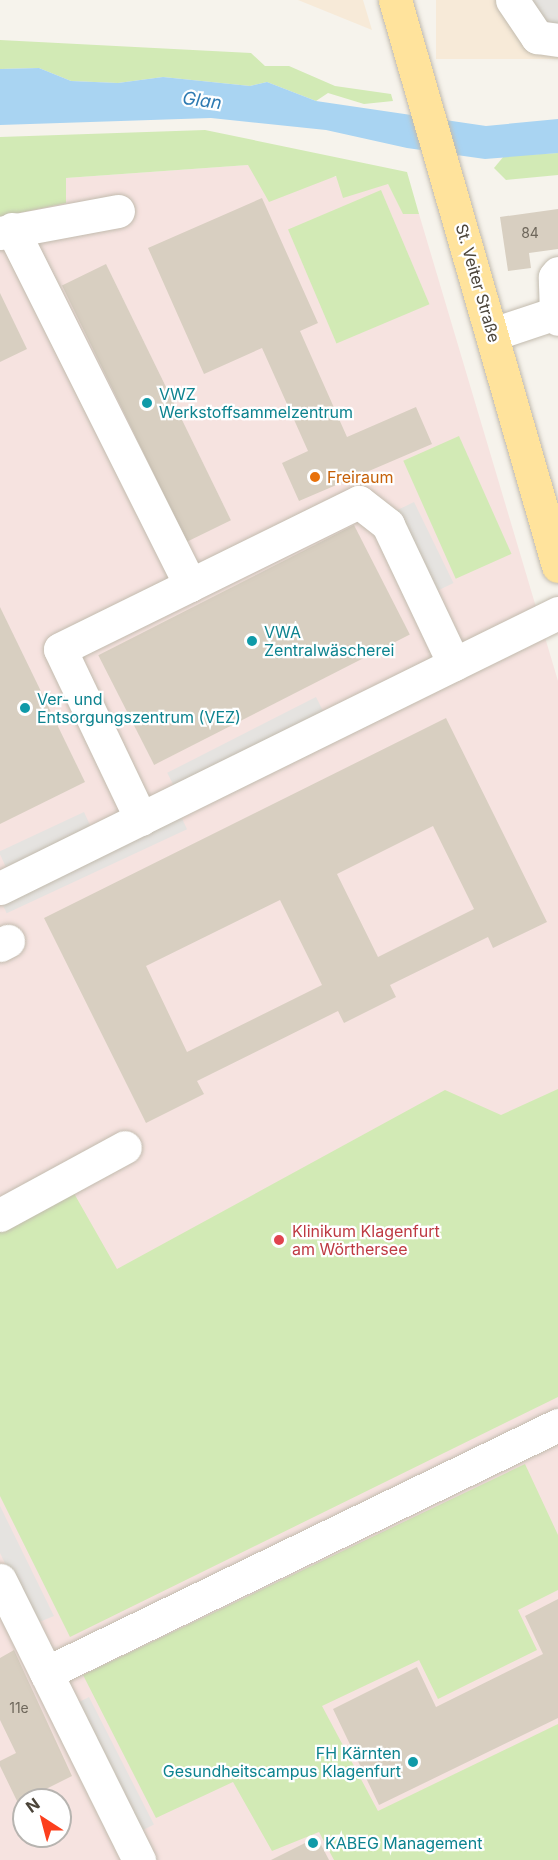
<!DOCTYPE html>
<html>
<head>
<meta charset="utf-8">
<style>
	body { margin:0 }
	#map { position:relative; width:558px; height:1860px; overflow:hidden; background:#f6f3ec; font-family:Inter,sans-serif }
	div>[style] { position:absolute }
	.commercial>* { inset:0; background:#f7ead8; transform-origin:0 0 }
	.medical>* { inset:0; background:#f6e3e0 }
	.green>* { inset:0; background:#d2eab5; transform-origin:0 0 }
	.parking>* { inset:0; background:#e5e3e0; transform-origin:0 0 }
	.water>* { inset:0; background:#a9d4f2 }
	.building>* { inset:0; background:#d8cfc1; transform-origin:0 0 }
	.roads { filter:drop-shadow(0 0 2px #c2bbae) drop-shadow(0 0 2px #c2bbae) }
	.minor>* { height:33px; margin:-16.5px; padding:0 16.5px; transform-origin:16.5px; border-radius:16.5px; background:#fff }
	.major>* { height:33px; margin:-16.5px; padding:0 16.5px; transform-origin:16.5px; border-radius:16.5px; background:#ffe39c }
	.dots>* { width:16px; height:16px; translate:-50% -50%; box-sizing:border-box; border:3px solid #fff; border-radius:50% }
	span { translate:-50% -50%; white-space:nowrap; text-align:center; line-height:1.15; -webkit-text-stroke:4.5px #fff; paint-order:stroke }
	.number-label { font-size:14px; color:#6e675b }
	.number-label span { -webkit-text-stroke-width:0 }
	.street-label { font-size:16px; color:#4b4439 }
	.culture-label { font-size:16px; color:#0d838f }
	.left { translate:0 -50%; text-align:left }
	.right { translate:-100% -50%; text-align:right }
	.food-label { font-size:16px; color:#c56008 }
	.health-label { font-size:16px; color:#be3a42 }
	.water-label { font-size:18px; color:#2e7ab2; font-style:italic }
	.north { position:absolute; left:12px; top:1788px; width:60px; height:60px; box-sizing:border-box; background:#fff; border:2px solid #b7b4b0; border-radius:50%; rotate:324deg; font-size:16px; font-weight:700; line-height:24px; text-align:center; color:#4b4439 }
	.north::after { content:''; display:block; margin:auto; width:21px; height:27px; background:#fc3f1d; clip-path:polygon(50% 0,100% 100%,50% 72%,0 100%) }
</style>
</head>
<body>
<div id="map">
	<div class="commercial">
		<div style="clip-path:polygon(298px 0,363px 0,372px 30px)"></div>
		<div style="left:436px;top:0;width:122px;height:59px"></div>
	</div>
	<div class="medical">
		<div style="clip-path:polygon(evenodd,248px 165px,388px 184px,403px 213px,419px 214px,558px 681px,558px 1860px,0 1860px,0 217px,66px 178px,248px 165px,24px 1800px,60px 1800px,60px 1836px,24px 1836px,24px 1800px)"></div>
	</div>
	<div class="green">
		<div style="clip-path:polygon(0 40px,251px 53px,265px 66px,289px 66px,335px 86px,391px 94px,393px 101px,364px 104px,328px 93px,316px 101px,267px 82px,250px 86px,163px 77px,118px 83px,71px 81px,39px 68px,0 69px)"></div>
		<div style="clip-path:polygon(205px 130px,407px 172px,419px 214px,403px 214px,388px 184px,343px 198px,336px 176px,269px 202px,248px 165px,66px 178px,66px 203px,0 217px,0 137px)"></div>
		<div style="clip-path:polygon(558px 153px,558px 175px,506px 180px,494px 168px,504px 156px)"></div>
		<div style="left:381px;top:190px;width:124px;height:101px;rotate:67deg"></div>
		<div style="left:459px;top:436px;width:129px;height:61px;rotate:66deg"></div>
		<div style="clip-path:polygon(558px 1089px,558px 1397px,70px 1637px,0 1496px,0 1225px,71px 1188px,117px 1269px,445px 1090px,501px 1115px)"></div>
		<div style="clip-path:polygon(525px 1464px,558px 1535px,558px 1590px,518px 1610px,537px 1650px,438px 1699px,419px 1660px,322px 1706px,378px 1811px,558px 1724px,558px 1860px,334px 1860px,319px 1832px,272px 1851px,233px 1782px,156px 1818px,83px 1675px)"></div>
	</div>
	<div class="parking">
		<div style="clip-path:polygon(526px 0,558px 0,558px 48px)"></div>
		<div style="left:414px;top:502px;width:90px;height:34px;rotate:64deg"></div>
		<div style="left:316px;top:697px;width:18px;height:167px;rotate:63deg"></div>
		<div style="left:84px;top:812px;width:17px;height:94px;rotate:65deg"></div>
		<div style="left:179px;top:812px;width:19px;height:199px;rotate:65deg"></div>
		<div style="clip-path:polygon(0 1506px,54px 1616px,34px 1624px,0 1553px)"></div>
		<div style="left:89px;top:1697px;width:143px;height:17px;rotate:63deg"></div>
	</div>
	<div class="water">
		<div style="clip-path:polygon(39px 68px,71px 81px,118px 83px,163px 77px,250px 86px,267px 82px,316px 101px,486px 126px,558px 119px,558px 153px,485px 159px,407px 148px,326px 130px,211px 118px,0 125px,0 69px)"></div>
	</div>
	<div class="building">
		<div style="clip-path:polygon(262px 198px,318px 323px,300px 331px,347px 437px,416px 407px,432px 444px,299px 501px,282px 463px,308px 451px,262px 348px,204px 374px,148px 248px)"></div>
		<div style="clip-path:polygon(558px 209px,558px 249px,529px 253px,531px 268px,508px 271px,500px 217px)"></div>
		<div style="left:106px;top:264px;width:285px;height:49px;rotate:64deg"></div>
		<div style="clip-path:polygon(0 293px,27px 349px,0 362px)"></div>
		<div style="left:354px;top:525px;width:123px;height:287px;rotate:63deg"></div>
		<div style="clip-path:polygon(0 607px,85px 782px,0 824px)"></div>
		<div style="clip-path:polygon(evenodd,446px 718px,547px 922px,493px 948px,488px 937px,390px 985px,396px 997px,344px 1023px,338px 1011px,197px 1081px,204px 1094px,146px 1123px,44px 918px,446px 718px,433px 826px,474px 909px,378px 957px,337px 874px,433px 826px,446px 718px,280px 900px,322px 985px,187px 1052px,146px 966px,280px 900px)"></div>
		<div style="clip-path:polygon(558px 1599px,558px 1718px,379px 1805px,333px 1709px,417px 1667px,436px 1707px,543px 1654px,525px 1616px)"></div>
		<div style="clip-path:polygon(14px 1650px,72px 1776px,18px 1803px,0 1766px,0 1761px,16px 1753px,0 1720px,0 1658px)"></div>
		<div style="clip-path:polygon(317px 1837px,329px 1860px,271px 1860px)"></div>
	</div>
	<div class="roads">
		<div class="minor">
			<div style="left:512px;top:0;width:45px;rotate:56deg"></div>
			<div style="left:537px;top:37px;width:21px;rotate:8deg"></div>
			<div style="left:12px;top:229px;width:398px;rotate:63.4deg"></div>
			<div style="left:190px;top:585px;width:188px;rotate:-26.2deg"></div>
			<div style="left:359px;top:502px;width:37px;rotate:38deg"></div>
			<div style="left:388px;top:525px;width:154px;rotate:64.6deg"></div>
			<div style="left:0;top:233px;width:120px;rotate:-10.6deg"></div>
			<div style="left:556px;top:313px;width:36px;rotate:-92deg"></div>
			<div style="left:555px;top:277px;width:5px;rotate:-53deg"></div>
			<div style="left:493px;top:334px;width:66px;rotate:-18.4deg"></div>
			<div style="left:556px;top:313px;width:6px;rotate:72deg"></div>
			<div style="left:141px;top:819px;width:188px;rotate:-115.5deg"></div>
			<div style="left:60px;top:649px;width:145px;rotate:-26.2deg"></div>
			<div style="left:0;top:888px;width:622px;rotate:-26.24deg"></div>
			<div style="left:0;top:945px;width:9px;rotate:-27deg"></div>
			<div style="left:0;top:1215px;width:142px;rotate:-28.5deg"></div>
			<div style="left:0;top:1580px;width:313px;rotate:63.6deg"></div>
			<div style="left:46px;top:1673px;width:569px;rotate:-25.84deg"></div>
		</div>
		<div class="major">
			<div style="left:395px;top:0;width:589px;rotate:73.93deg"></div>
		</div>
	</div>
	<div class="dots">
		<div style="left:147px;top:403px;background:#0f9aa8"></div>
		<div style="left:315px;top:477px;background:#e8710a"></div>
		<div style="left:252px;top:641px;background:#0f9aa8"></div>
		<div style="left:25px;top:708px;background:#0f9aa8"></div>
		<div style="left:279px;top:1240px;background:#e0444e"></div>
		<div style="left:413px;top:1762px;background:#0f9aa8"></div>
		<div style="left:313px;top:1843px;background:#0f9aa8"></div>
	</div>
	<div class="number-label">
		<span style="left:530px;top:233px">84</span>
		<span style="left:19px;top:1708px">11e</span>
	</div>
	<div class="street-label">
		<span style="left:478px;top:283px;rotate:74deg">St. Veiter Straße</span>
	</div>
	<div class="culture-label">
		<span class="left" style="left:159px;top:403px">VWZ<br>Werkstoffsammelzentrum</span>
		<span class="left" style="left:264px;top:641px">VWA<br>Zentralwäscherei</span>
		<span class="left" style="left:37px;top:708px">Ver- und<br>Entsorgungszentrum (VEZ)</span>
		<span class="right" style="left:401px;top:1762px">FH Kärnten<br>Gesundheitscampus Klagenfurt</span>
		<span class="left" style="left:325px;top:1843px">KABEG Management</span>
	</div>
	<div class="food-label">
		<span class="left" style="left:327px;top:477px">Freiraum</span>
	</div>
	<div class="health-label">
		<span class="left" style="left:292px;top:1240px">Klinikum Klagenfurt<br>am Wörthersee</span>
	</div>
	<div class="water-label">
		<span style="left:202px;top:101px;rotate:8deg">Glan</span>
	</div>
	<div class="north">N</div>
</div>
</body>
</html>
